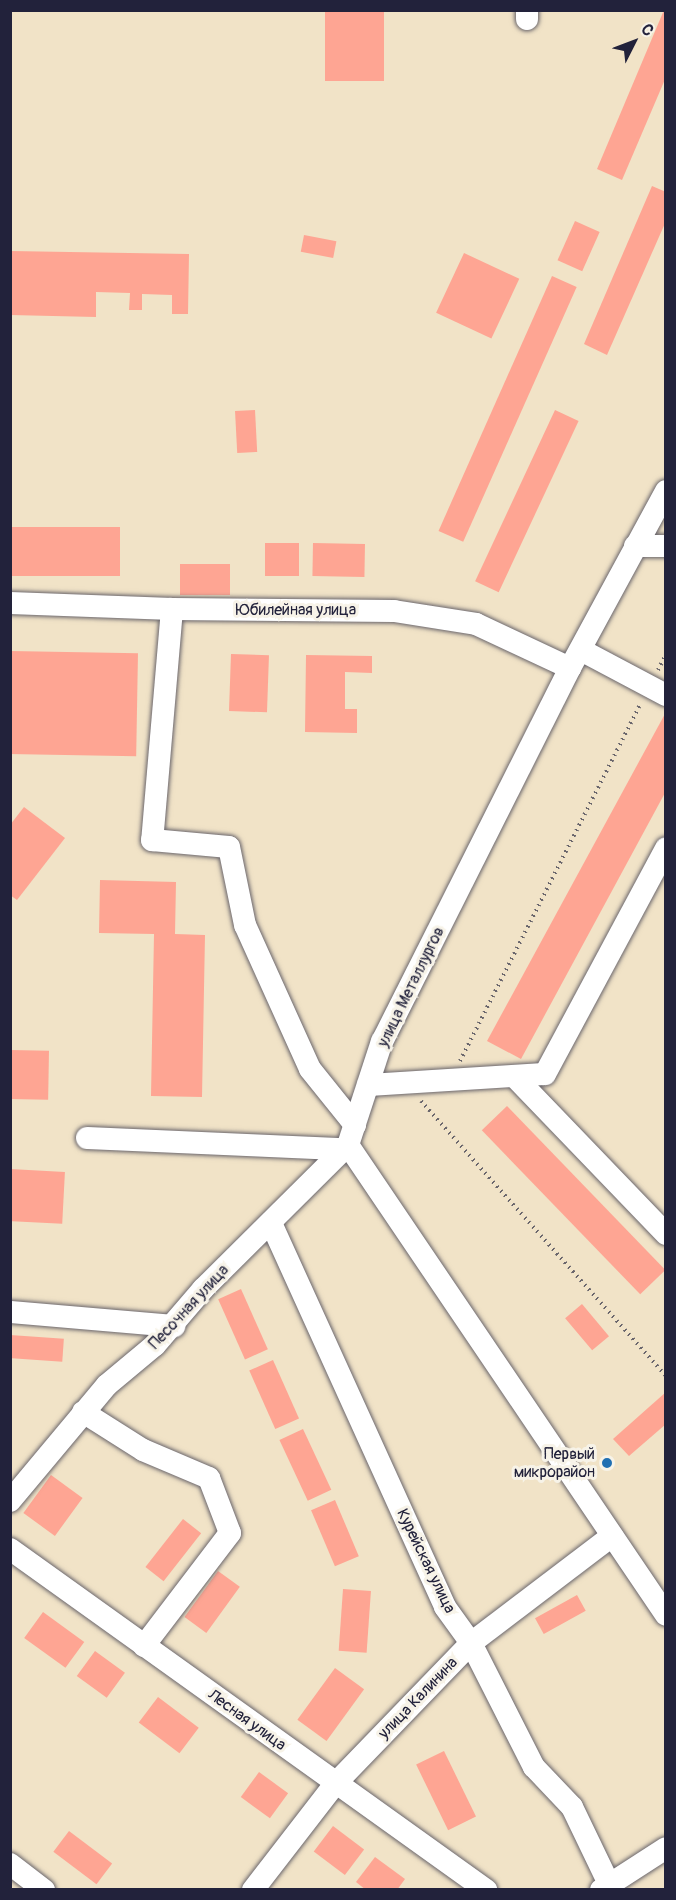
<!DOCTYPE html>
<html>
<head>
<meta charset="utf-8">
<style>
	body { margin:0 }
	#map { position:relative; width:676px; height:1900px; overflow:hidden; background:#f1e3c7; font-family:Pangolin,sans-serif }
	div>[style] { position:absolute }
	.building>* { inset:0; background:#fea593; transform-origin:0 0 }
	.path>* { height:4px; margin-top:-2px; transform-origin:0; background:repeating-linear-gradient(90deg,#6a666c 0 1.5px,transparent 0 6px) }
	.roads { filter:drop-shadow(0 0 2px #6a666c) drop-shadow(0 0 2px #6a666c) }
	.minor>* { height:22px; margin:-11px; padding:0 11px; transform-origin:11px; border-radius:11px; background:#fff }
	.dots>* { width:16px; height:16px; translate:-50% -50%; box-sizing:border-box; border:3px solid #f7f3e8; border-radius:50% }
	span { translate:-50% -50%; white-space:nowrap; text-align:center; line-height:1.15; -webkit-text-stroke:6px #f7f3e8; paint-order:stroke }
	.street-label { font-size:16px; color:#22223b }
	.poi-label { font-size:16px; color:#22223b }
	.right { translate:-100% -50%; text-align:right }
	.frame { position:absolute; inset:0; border:12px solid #22223b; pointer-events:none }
	.north { position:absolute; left:604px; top:12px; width:60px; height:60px; -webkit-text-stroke:4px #f7f3e8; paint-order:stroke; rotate:48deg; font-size:16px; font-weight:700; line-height:24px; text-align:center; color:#22223b }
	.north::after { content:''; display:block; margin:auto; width:21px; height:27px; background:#22223b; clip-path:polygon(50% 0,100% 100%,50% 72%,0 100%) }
</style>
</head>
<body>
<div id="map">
	<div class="building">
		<div style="left:325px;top:10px;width:59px;height:71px"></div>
		<div style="clip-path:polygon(664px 10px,666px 77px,622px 180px,597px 169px)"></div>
		<div style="clip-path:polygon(652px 186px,666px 192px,666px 221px,607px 355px,584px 344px)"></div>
		<div style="left:575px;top:221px;width:27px;height:43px;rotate:24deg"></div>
		<div style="left:304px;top:235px;width:33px;height:17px;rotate:11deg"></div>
		<div style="clip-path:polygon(10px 251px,189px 254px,188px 314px,172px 314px,172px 295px,142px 294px,142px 310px,129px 310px,130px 293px,96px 292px,96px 317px,10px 315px)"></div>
		<div style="left:464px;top:253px;width:61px;height:66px;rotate:25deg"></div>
		<div style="left:552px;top:276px;width:27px;height:279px;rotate:24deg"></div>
		<div style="left:255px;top:410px;width:42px;height:20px;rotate:87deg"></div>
		<div style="left:555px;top:410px;width:26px;height:189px;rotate:25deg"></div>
		<div style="left:120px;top:527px;width:49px;height:110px;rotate:90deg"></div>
		<div style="left:299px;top:543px;width:33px;height:34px;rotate:90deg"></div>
		<div style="left:313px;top:543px;width:52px;height:33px;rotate:1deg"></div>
		<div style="left:180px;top:564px;width:50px;height:31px"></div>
		<div style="left:10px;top:651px;width:128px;height:103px;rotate:1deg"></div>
		<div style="left:231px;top:654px;width:38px;height:57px;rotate:2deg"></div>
		<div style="clip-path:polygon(306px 655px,372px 656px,372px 673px,345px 672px,345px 709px,357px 709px,357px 733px,305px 732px)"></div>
		<div style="clip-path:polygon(666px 712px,666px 791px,521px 1059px,487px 1041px)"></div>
		<div style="clip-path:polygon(24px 807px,65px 838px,17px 900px,10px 895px,10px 825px)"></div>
		<div style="clip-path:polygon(100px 880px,176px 882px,175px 934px,205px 935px,202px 1097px,151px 1096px,154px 934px,99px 933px)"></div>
		<div style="left:10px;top:1050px;width:39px;height:49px;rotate:1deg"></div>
		<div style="left:507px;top:1106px;width:228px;height:35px;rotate:46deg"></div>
		<div style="left:10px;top:1169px;width:55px;height:52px;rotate:3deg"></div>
		<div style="left:241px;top:1289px;width:66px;height:25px;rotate:66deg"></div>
		<div style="left:582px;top:1304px;width:42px;height:22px;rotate:50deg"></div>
		<div style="left:10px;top:1335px;width:54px;height:23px;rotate:4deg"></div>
		<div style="left:273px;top:1360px;width:64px;height:26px;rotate:66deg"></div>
		<div style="clip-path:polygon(666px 1392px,666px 1424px,629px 1456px,613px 1439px)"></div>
		<div style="left:303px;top:1429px;width:67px;height:26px;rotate:65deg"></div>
		<div style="left:51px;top:1475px;width:39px;height:47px;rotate:36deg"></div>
		<div style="left:335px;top:1500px;width:61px;height:26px;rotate:67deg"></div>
		<div style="left:183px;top:1519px;width:23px;height:61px;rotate:38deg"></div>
		<div style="left:218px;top:1571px;width:27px;height:57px;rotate:36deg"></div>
		<div style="left:343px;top:1589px;width:28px;height:62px;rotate:4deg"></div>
		<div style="left:577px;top:1595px;width:18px;height:48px;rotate:61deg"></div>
		<div style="left:43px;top:1612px;width:51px;height:32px;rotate:36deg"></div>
		<div style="left:95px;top:1651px;width:37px;height:31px;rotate:36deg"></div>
		<div style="left:335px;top:1668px;width:36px;height:64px;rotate:36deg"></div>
		<div style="left:158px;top:1697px;width:51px;height:32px;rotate:37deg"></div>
		<div style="left:444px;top:1751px;width:73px;height:31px;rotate:64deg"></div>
		<div style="left:259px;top:1772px;width:36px;height:31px;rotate:36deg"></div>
		<div style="left:333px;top:1826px;width:39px;height:32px;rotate:37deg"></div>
		<div style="left:69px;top:1831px;width:54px;height:26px;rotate:37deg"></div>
		<div style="clip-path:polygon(375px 1857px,405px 1879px,397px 1890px,366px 1890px,356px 1882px)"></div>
	</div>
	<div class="path">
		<div style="left:658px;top:670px;width:18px;rotate:-63deg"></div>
		<div style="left:460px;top:1061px;width:401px;rotate:-63.2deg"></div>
		<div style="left:421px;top:1101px;width:368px;rotate:48.3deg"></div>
	</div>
	<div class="roads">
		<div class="minor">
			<div style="left:527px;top:19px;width:9px;rotate:-90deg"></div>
			<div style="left:666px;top:491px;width:201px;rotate:118.5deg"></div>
			<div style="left:570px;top:668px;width:418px;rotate:116.7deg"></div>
			<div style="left:382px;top:1041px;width:109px;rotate:108.1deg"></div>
			<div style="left:348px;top:1145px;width:567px;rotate:55.92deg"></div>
			<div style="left:635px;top:546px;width:31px"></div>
			<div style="left:10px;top:603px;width:162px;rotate:2.1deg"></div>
			<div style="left:172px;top:609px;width:222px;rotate:0.5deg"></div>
			<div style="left:394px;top:611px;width:83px;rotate:9deg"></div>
			<div style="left:476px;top:624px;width:104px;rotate:25.1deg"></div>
			<div style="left:172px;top:609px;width:232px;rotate:94.9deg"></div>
			<div style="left:152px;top:840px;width:77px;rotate:5.2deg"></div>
			<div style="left:229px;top:847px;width:80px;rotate:78.4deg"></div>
			<div style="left:245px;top:925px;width:158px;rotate:65.7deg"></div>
			<div style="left:310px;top:1069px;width:72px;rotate:51.2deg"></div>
			<div style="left:581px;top:650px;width:96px;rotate:27.9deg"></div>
			<div style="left:514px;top:1076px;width:219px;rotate:46.1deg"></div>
			<div style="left:368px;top:1085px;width:177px;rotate:-3.6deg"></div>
			<div style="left:545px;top:1074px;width:256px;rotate:-61.8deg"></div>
			<div style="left:87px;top:1138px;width:257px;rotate:2.5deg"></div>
			<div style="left:271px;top:1223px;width:422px;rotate:65.6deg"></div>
			<div style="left:445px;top:1607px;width:44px;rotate:54.2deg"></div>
			<div style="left:471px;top:1643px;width:139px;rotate:63.1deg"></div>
			<div style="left:534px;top:1767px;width:55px;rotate:46.5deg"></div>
			<div style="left:572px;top:1807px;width:92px;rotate:64.3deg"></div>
			<div style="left:10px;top:1312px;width:165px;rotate:4.9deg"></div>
			<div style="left:83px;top:1412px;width:71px;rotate:32.3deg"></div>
			<div style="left:143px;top:1450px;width:72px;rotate:23deg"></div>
			<div style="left:209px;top:1478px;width:59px;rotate:69.1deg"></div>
			<div style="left:230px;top:1533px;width:142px;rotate:127.3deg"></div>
			<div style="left:10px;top:1501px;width:151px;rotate:-50.1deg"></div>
			<div style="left:107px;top:1385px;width:62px;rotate:-39.8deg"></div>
			<div style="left:155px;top:1345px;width:74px;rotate:-49.4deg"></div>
			<div style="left:203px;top:1289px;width:204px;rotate:-44.8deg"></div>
			<div style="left:10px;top:1549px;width:586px;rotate:35.62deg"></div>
			<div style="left:10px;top:1864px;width:43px;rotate:37.4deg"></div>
			<div style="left:253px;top:1890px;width:134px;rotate:-52.3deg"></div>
			<div style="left:335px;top:1784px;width:196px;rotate:-46deg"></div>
			<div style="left:471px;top:1643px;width:177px;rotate:-37.2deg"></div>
			<div style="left:601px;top:1890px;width:77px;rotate:-32.9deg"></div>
		</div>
	</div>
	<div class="dots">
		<div style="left:607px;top:1463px;background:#1f6fb2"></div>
	</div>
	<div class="street-label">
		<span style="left:296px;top:610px">Юбилейная улица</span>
		<span style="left:411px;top:987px;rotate:-64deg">улица Металлургов</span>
		<span style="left:189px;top:1307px;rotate:-47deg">Песочная улица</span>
		<span style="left:426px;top:1561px;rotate:64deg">Курейская улица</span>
		<span style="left:418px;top:1698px;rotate:-46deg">улица Калинина</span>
		<span style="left:247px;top:1720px;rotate:36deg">Лесная улица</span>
	</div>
	<div class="poi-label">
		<span class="right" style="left:595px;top:1463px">Первый<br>микрорайон</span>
	</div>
	<div class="frame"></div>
	<div class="north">С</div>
</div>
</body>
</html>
